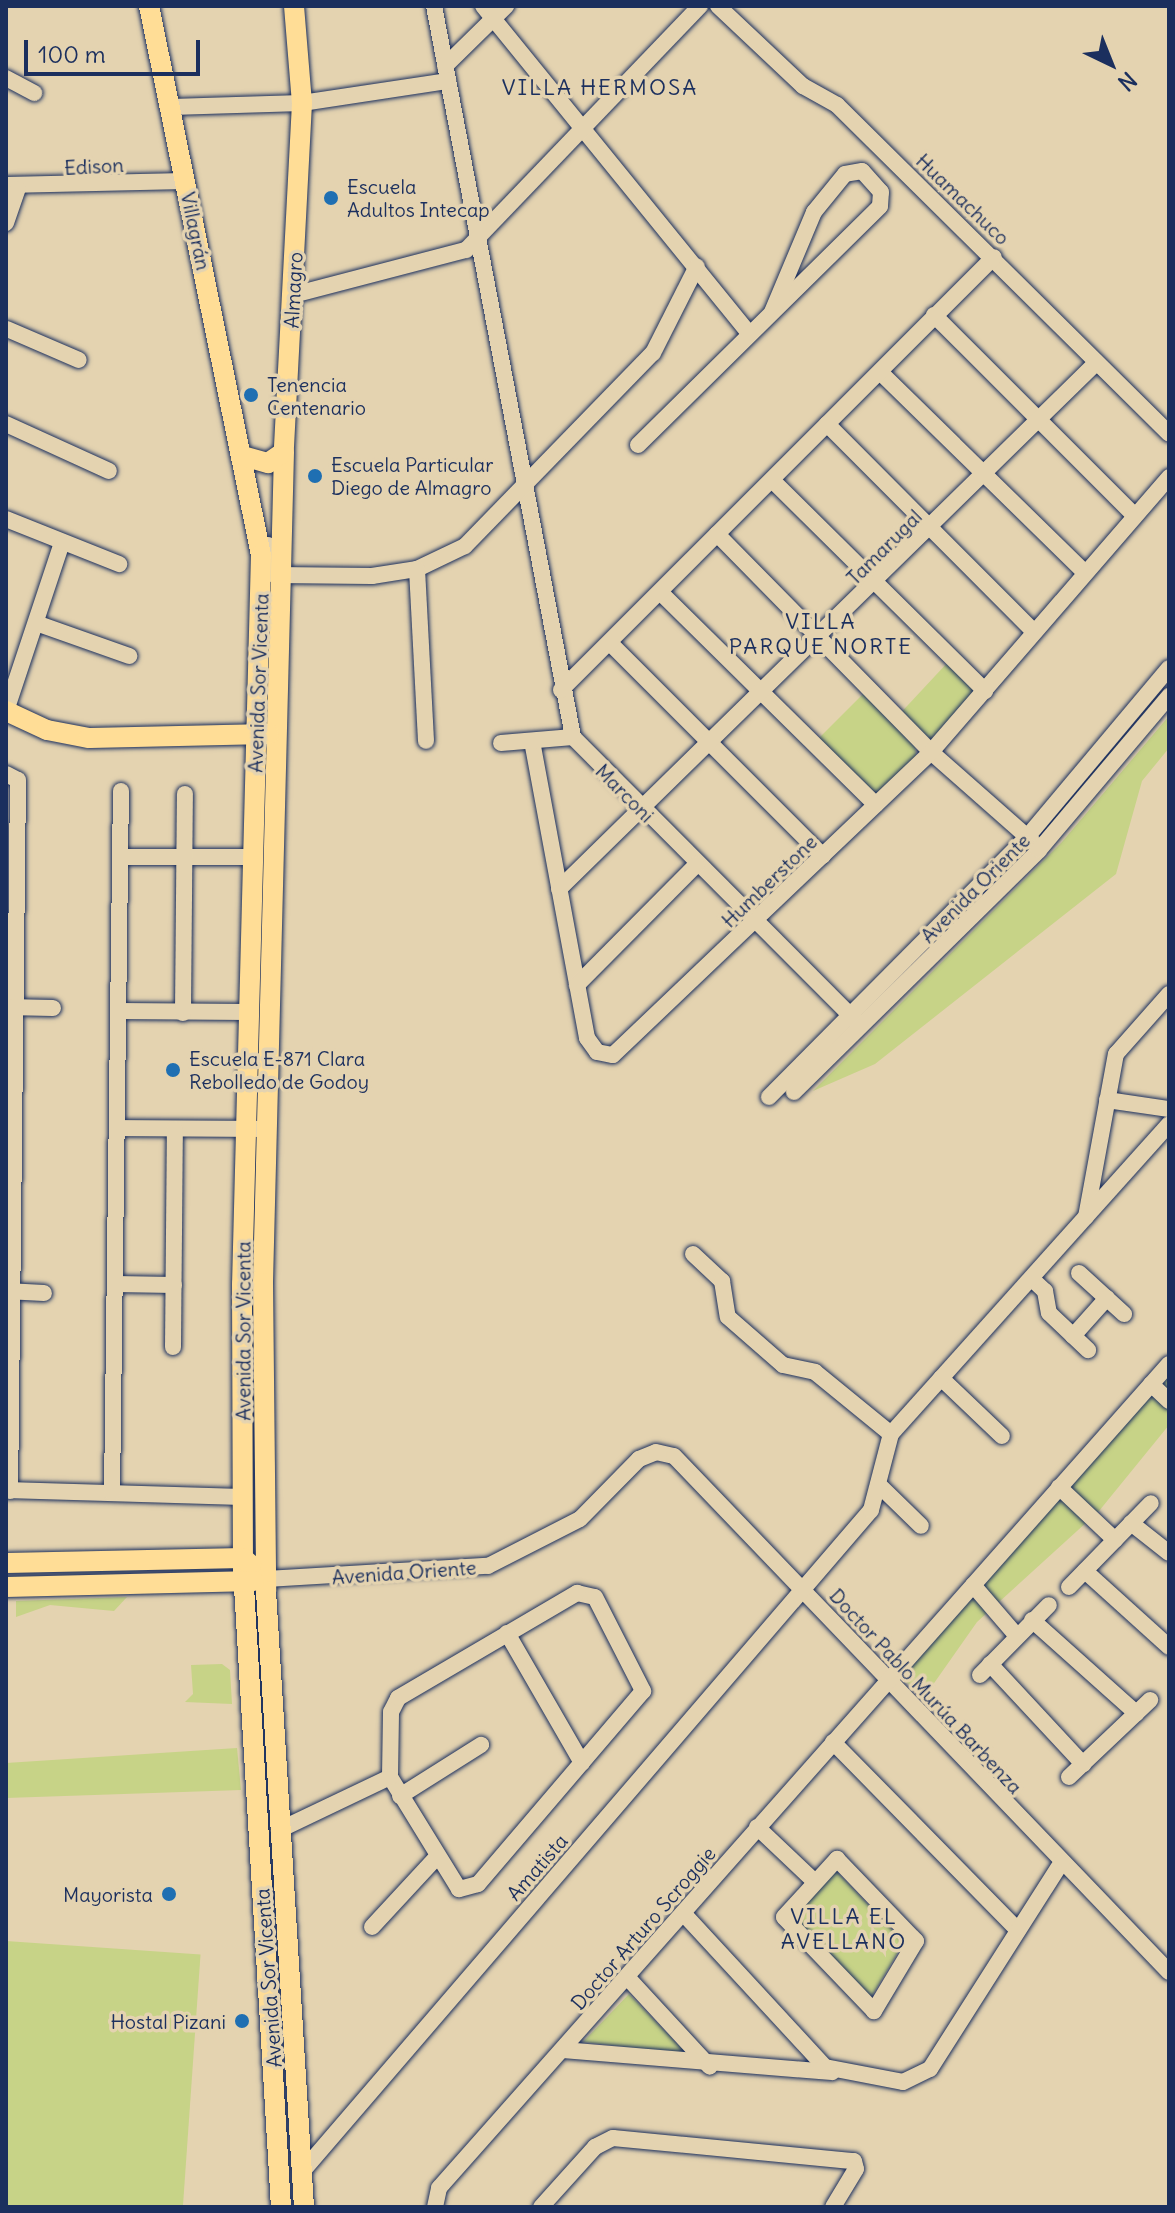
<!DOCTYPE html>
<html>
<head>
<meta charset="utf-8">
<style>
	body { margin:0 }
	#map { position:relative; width:1175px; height:2213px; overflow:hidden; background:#e4d3b0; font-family:Delius,sans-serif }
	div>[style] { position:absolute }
	.green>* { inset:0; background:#c7d387; transform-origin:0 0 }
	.roads { filter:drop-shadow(0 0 2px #1b2f5e) drop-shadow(0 0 2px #1b2f5e) }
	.minor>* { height:16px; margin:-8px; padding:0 8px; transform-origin:8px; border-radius:8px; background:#e4d3b0 }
	.major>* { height:20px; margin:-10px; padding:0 10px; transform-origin:10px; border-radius:10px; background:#ffdd96 }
	.dots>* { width:22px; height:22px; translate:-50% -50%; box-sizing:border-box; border:4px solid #e4d3b0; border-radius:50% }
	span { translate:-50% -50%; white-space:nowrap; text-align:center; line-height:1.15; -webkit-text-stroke:7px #e4d3b0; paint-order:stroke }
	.street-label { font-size:20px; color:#1b2f5e }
	.poi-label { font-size:20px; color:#1b2f5e }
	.left { translate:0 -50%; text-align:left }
	.right { translate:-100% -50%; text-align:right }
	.neighbourhood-label { font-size:22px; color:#1b2f5e; letter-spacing:2px }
	.frame { position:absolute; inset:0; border:8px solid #1b2f5e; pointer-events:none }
	.north { position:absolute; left:1071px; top:24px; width:80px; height:80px; -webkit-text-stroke:6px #e4d3b0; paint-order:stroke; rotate:137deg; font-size:22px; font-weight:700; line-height:32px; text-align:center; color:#1b2f5e }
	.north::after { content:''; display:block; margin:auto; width:28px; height:36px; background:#1b2f5e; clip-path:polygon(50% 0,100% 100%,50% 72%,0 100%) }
	.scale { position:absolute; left:24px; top:40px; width:176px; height:36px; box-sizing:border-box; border:4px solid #1b2f5e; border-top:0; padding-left:10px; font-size:24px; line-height:28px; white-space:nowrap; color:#1b2f5e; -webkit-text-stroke:6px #e4d3b0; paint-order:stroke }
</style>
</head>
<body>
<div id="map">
	<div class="green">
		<div style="left:949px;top:661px;width:40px;height:70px;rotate:43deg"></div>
		<div style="clip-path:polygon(864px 693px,915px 745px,916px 756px,873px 798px,817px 740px)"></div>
		<div style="clip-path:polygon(1169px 716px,1169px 748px,1142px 781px,1116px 874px,875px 1064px,813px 1091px,1062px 842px)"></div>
		<div style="clip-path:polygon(1169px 1371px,1169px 1425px,1099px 1511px,977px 1622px,925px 1696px,901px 1678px)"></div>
		<div style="clip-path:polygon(127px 1597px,114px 1611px,50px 1605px,16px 1617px,16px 1601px)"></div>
		<div style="clip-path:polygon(222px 1664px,230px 1670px,232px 1704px,185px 1702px,193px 1694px,191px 1665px)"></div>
		<div style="clip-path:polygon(237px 1748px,241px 1790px,6px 1798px,6px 1763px)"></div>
		<div style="clip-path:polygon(833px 1868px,904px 1942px,869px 2001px,788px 1917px)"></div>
		<div style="left:6px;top:1941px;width:195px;height:266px;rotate:4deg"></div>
		<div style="clip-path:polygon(629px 1994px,687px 2054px,583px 2042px)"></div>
	</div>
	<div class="roads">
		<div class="minor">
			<div style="left:434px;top:6px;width:744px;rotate:79.23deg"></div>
			<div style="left:573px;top:737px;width:404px;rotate:45.1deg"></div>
			<div style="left:483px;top:6px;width:423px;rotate:50.9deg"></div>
			<div style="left:718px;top:6px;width:117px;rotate:43.3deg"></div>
			<div style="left:803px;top:86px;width:39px;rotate:29deg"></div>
			<div style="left:837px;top:105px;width:467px;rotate:44.7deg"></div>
			<div style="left:445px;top:66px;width:86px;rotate:-44.5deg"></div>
			<div style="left:6px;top:78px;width:32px;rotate:28deg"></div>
			<div style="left:171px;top:107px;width:131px;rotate:-1.7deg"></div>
			<div style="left:302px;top:103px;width:148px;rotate:-8.6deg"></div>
			<div style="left:6px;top:185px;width:179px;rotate:-1.3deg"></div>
			<div style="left:6px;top:223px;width:36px;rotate:-71deg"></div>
			<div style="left:293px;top:295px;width:179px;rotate:-14.6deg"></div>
			<div style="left:466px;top:250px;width:338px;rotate:-46.2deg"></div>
			<div style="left:934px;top:315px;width:280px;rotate:45deg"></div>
			<div style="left:7px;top:329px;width:78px;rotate:23.3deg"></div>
			<div style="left:880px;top:372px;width:283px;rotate:44.4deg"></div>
			<div style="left:6px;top:424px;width:113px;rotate:24.5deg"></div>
			<div style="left:827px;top:424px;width:292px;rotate:45.1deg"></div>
			<div style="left:638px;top:445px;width:340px;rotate:-44.6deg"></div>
			<div style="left:880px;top:206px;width:14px;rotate:-86deg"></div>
			<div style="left:881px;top:192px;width:28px;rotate:-132deg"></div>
			<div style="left:862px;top:171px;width:17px;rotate:170deg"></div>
			<div style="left:845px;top:174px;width:49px;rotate:129.2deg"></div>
			<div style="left:814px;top:212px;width:108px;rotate:112.8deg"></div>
			<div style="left:772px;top:480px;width:300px;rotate:44.7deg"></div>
			<div style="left:6px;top:519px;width:122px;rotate:21.7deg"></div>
			<div style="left:717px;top:534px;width:305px;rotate:45.5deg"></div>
			<div style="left:931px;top:752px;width:136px;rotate:41.4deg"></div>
			<div style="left:268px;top:545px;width:31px;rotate:77deg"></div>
			<div style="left:275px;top:575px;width:97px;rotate:0.6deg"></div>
			<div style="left:372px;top:576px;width:46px;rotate:-8.8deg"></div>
			<div style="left:417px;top:569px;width:53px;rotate:-25.6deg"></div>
			<div style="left:465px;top:546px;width:269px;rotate:-45.8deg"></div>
			<div style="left:653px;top:353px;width:97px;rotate:-63.2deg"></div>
			<div style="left:417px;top:569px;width:172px;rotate:87deg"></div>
			<div style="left:660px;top:592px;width:303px;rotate:44.6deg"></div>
			<div style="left:36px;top:623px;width:99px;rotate:19.5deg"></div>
			<div style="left:610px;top:643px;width:301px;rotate:45deg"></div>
			<div style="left:561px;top:690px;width:612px;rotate:-45deg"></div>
			<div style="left:6px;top:711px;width:177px;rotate:-71.6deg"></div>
			<div style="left:532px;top:741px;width:302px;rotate:79.5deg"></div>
			<div style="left:587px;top:1038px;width:17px;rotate:54deg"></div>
			<div style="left:597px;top:1052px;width:16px;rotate:11deg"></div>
			<div style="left:613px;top:1055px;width:439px;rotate:-43.6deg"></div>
			<div style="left:931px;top:752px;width:364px;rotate:-49.1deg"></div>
			<div style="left:501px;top:743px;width:72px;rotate:-4.8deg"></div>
			<div style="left:6px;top:774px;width:13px;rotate:27deg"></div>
			<div style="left:18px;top:780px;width:711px;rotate:90.64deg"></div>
			<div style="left:120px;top:857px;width:133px"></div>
			<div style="left:559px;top:889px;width:752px;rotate:-44.41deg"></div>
			<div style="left:577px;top:985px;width:170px;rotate:-45.2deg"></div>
			<div style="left:6px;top:1007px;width:47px;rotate:1.2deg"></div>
			<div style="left:118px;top:1011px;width:130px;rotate:0.4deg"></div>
			<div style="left:183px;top:1013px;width:219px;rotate:-89.5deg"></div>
			<div style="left:794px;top:1092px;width:344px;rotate:-44.6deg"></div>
			<div style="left:1039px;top:850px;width:202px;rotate:-49.8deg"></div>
			<div style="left:769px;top:1097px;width:368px;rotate:-45.2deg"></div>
			<div style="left:1028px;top:836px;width:219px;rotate:-50deg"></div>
			<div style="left:1107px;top:1100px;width:63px;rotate:8.3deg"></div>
			<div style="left:117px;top:1128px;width:140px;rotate:0.4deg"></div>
			<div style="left:1086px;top:1217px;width:166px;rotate:-79.6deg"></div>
			<div style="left:1116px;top:1054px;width:80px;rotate:-48.5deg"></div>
			<div style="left:693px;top:1254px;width:40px;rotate:43deg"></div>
			<div style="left:722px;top:1281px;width:36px;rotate:81deg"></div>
			<div style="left:728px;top:1317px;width:73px;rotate:41.1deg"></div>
			<div style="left:783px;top:1365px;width:33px;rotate:12deg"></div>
			<div style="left:815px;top:1372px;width:98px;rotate:39.2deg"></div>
			<div style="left:1079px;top:1273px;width:61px;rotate:42.3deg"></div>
			<div style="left:1032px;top:1279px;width:18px;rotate:43deg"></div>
			<div style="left:1045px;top:1291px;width:22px;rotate:80deg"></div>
			<div style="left:1049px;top:1313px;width:54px;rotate:43.5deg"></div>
			<div style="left:115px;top:1284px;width:59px;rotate:1deg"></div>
			<div style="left:6px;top:1291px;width:38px;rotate:3deg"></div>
			<div style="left:1073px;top:1336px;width:51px;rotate:-48.2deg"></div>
			<div style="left:173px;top:1347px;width:218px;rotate:-89.5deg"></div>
			<div style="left:941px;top:1378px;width:84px;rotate:43.6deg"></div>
			<div style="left:1151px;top:1384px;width:25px;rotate:43deg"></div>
			<div style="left:880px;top:1486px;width:57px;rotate:44.3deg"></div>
			<div style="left:1059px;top:1487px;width:77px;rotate:43.4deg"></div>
			<div style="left:6px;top:1490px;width:237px;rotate:1.7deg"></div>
			<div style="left:112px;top:1493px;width:702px;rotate:-89.27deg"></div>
			<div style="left:1131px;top:1523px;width:48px;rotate:38.3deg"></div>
			<div style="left:1085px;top:1571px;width:113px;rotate:42.1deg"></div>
			<div style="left:266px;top:1579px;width:222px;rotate:-3.4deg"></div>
			<div style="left:488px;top:1566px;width:103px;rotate:-27.1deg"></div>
			<div style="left:580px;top:1519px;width:84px;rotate:-45.5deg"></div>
			<div style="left:639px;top:1459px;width:18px;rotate:-22deg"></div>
			<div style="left:656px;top:1452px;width:18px;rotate:13deg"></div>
			<div style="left:674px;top:1456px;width:715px;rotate:46.19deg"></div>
			<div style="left:973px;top:1585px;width:66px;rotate:49.3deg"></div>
			<div style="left:1069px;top:1587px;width:117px;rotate:-45.7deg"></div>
			<div style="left:577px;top:1593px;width:18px;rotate:13deg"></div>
			<div style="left:595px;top:1597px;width:106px;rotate:62.9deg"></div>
			<div style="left:643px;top:1691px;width:254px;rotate:130.5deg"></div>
			<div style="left:478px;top:1884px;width:20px;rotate:165deg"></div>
			<div style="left:459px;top:1889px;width:132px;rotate:-121.6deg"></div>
			<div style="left:390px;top:1777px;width:65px;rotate:-89.1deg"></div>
			<div style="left:391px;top:1712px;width:16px;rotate:-63deg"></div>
			<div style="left:398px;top:1698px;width:208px;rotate:-30.4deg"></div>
			<div style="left:1032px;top:1620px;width:140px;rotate:41.8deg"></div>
			<div style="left:507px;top:1633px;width:150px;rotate:60deg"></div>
			<div style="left:990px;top:1664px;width:137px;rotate:47.1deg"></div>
			<div style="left:980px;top:1675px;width:98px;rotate:-45.4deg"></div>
			<div style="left:833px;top:1742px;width:264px;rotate:45.5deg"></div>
			<div style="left:1069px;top:1777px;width:112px;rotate:-43.5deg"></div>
			<div style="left:400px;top:1796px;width:96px;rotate:-32.2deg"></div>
			<div style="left:757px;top:1827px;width:80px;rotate:43.5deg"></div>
			<div style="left:279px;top:1830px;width:123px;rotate:-25.5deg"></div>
			<div style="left:837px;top:1859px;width:114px;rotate:46.1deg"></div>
			<div style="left:916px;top:1941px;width:82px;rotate:121deg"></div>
			<div style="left:874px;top:2011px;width:130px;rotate:-133.8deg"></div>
			<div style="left:784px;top:1917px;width:79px;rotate:-47.6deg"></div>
			<div style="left:683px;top:1913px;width:209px;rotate:47.3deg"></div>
			<div style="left:825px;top:2067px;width:79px;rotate:10.9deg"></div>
			<div style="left:903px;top:2082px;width:30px;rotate:-26deg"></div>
			<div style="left:930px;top:2069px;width:246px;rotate:-57.5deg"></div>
			<div style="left:372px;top:1927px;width:94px;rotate:-47.2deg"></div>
			<div style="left:627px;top:1977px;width:122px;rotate:47.3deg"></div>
			<div style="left:563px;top:2050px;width:270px;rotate:4.7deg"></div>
			<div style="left:301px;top:2173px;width:874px;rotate:-49.31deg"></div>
			<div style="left:871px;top:1510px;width:79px;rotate:-75.3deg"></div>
			<div style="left:891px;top:1434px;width:416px;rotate:-48.1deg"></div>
			<div style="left:435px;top:2207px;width:19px;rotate:-78deg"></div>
			<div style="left:439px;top:2188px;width:1101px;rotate:-48.46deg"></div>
			<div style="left:541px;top:2207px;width:81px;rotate:-48deg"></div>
			<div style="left:595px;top:2147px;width:20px;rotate:-27deg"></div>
			<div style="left:613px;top:2138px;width:242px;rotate:5.5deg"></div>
			<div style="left:854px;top:2161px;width:8px;rotate:76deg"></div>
			<div style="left:856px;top:2169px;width:44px;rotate:121.2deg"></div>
		</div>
		<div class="major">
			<div style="left:149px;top:6px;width:560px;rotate:78.47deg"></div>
			<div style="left:261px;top:555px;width:729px;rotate:91.49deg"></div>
			<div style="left:242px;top:1284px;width:286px;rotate:89.8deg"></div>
			<div style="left:243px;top:1570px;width:638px;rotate:86.59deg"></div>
			<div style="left:294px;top:6px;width:97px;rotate:85.3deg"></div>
			<div style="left:302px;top:103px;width:349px;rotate:93deg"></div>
			<div style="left:284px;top:452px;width:831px;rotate:91.45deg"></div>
			<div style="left:263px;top:1283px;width:308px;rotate:89.4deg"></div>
			<div style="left:266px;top:1591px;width:617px;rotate:86.47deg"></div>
			<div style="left:243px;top:456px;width:26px;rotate:16deg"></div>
			<div style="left:268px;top:463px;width:19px;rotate:-35deg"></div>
			<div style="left:6px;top:711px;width:45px;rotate:24.9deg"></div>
			<div style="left:47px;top:730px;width:43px;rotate:10.8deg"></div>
			<div style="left:89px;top:738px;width:180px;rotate:-1.3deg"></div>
			<div style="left:6px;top:1563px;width:237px;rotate:-1.2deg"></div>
			<div style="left:243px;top:1558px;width:11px;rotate:41deg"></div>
			<div style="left:6px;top:1587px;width:248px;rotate:-1.4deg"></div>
		</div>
	</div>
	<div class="dots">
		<div style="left:331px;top:198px;background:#1f6fb2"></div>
		<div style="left:251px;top:395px;background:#1f6fb2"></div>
		<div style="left:315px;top:476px;background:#1f6fb2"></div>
		<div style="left:173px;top:1070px;background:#1f6fb2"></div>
		<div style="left:169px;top:1894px;background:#1f6fb2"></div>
		<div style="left:242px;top:2021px;background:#1f6fb2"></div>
	</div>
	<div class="street-label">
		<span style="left:94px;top:166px;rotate:-3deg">Edison</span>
		<span style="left:963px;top:199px;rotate:44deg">Huamachuco</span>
		<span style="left:196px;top:231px;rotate:78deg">Villagrán</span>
		<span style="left:293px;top:290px;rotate:-87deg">Almagro</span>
		<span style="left:884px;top:547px;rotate:-45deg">Tamarugal</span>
		<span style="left:258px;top:683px;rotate:-88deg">Avenida Sor Vicenta</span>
		<span style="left:625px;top:793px;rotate:45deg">Marconi</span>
		<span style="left:769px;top:881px;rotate:-44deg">Humberstone</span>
		<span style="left:975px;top:888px;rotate:-45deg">Avenida Oriente</span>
		<span style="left:243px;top:1331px;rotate:-90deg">Avenida Sor Vicenta</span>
		<span style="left:404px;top:1572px;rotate:-4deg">Avenida Oriente</span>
		<span style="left:926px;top:1691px;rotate:47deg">Doctor Pablo Murúa Barbenza</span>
		<span style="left:537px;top:1867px;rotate:-49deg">Amatista</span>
		<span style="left:643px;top:1928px;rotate:-49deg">Doctor Arturo Scroggie</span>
		<span style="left:268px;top:1978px;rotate:-94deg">Avenida Sor Vicenta</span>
	</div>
	<div class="poi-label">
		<span class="left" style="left:347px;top:198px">Escuela<br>Adultos Intecap</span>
		<span class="left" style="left:267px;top:396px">Tenencia<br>Centenario</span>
		<span class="left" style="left:331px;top:476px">Escuela Particular<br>Diego de Almagro</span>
		<span class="left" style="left:189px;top:1070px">Escuela E-871 Clara<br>Rebolledo de Godoy</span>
		<span class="right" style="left:153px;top:1894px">Mayorista</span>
		<span class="right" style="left:226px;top:2021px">Hostal Pizani</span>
	</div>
	<div class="neighbourhood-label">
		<span style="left:600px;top:88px">VILLA HERMOSA</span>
		<span style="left:821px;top:634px">VILLA<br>PARQUE NORTE</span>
		<span style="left:844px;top:1929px">VILLA EL<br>AVELLANO</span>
	</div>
	<div class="frame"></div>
	<div class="north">N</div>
	<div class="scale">100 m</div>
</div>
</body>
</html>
